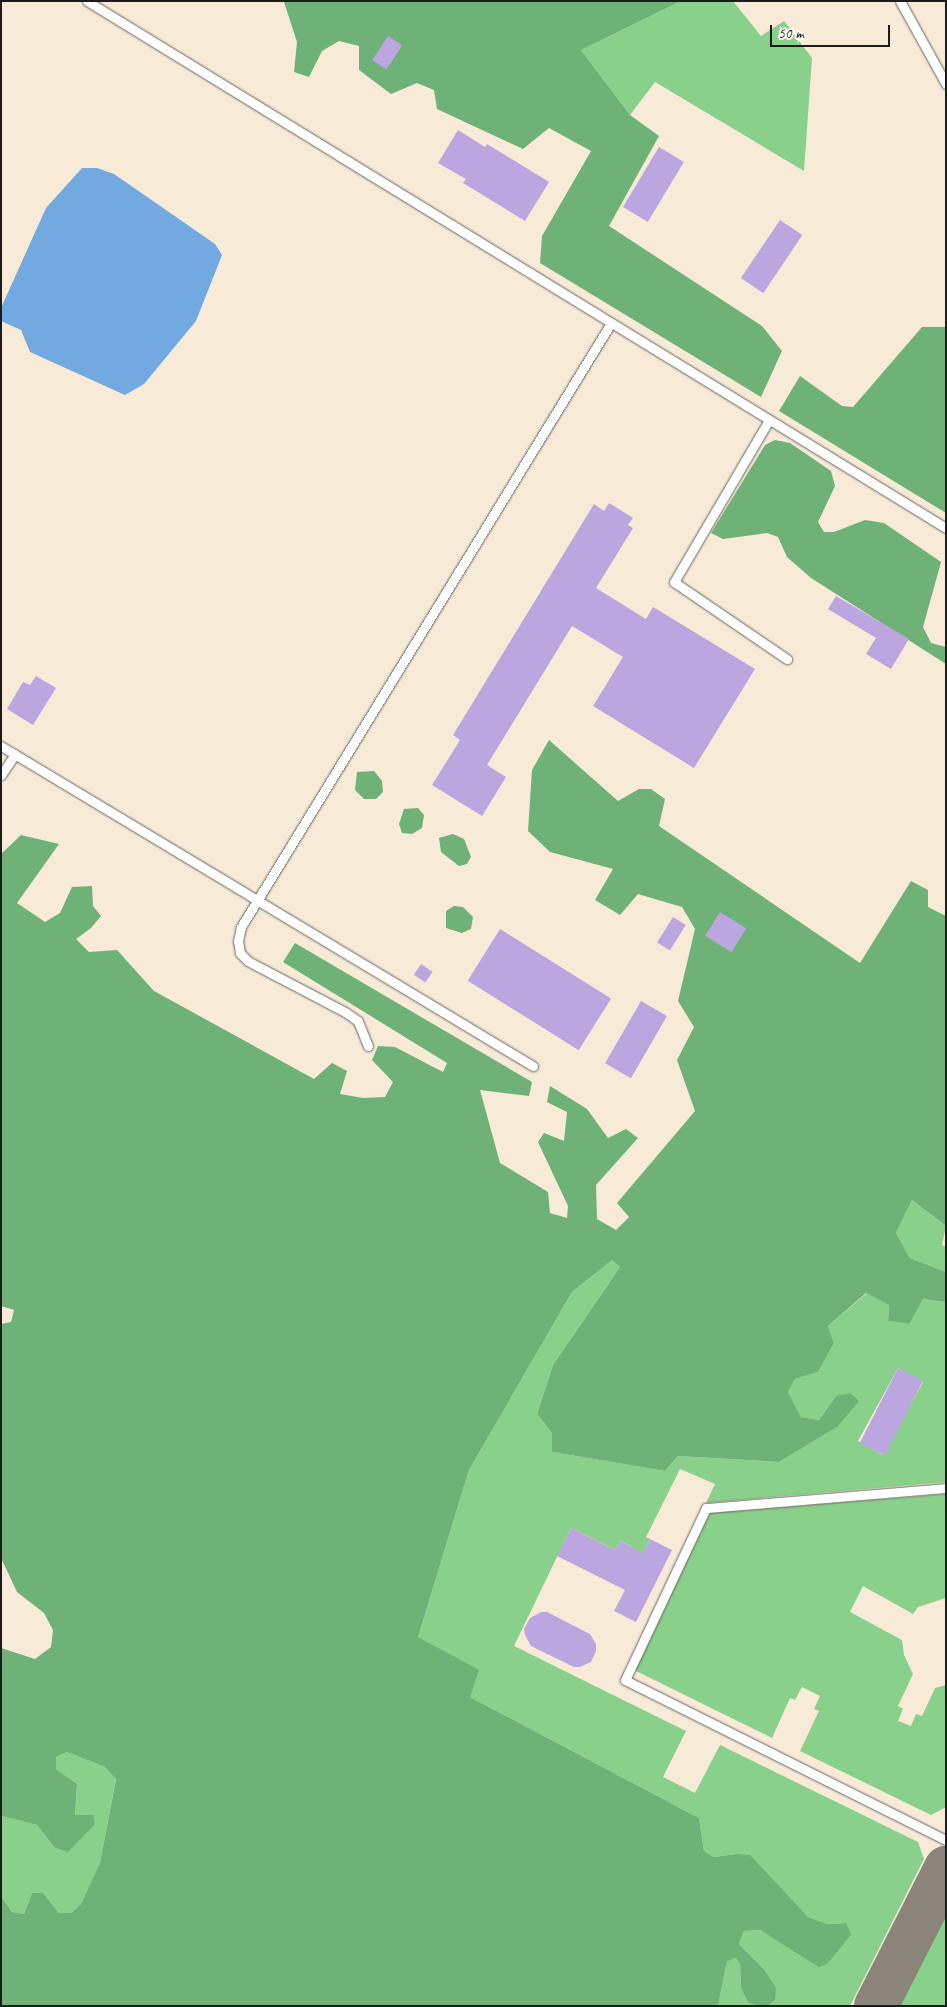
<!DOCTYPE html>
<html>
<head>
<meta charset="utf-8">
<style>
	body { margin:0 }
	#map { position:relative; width:947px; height:2007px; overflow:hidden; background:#f7ebd8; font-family:Caveat,sans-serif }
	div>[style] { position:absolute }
	.green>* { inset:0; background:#89d08b }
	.forest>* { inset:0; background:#6eb277 }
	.water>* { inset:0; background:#71a9e0 }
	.taxiway>* { height:44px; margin:-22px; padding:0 22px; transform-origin:22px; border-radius:22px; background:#8a847a }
	.building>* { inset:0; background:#bca6e0; transform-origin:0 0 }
	.roads { filter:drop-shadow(0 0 1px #69645e) drop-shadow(0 0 1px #69645e) }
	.service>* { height:9px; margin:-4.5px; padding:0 4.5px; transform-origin:4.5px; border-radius:4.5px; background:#fff }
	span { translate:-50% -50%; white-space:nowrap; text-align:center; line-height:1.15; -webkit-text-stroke:4.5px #fdfcf7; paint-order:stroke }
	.frame { position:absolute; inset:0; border:2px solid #1c1c1c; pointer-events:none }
	.scale { position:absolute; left:770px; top:25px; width:120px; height:22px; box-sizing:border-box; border:2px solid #1c1c1c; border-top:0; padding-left:6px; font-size:15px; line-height:18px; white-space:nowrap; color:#1c1c1c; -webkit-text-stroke:4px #fdfcf7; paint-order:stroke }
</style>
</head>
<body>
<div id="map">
	<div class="green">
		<div style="clip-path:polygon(681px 1px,733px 1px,761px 36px,784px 21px,812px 58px,804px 171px,655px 82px,630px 115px,581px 50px)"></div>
		<div style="clip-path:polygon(912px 1200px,946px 1226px,942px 1245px,946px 1247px,946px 1272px,910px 1258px,896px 1233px)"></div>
		<div style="clip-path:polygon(evenodd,612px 1260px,620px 1267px,553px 1365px,537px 1414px,552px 1433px,552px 1452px,665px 1471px,678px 1456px,779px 1462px,837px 1427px,836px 1396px,819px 1420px,801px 1417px,788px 1392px,795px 1379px,818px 1372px,834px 1343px,828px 1326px,867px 1293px,889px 1305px,888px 1321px,908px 1324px,923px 1299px,946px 1302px,946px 1482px,706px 1503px,715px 1484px,680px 1469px,646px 1537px,650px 1539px,633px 1574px,632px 1547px,620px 1541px,615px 1550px,571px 1528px,514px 1646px,686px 1731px,663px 1777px,695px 1793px,720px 1745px,918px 1842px,924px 1859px,850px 2006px,768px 2006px,775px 2000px,763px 1968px,739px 1944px,744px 1931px,759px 1930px,777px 1939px,846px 1923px,828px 1924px,808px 1917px,787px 1896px,736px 1854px,714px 1857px,704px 1851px,699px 1818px,470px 1697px,418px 1637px,469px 1470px,572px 1292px,612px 1260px,898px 1368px,923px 1382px,883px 1455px,858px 1441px,898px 1368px)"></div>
		<div style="clip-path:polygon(946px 1494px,946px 1598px,918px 1607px,913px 1614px,863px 1586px,850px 1612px,902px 1640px,904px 1655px,913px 1674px,898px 1706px,903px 1709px,898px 1721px,911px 1726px,916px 1714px,922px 1716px,935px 1688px,946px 1685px,946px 1807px,931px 1815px,800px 1751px,819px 1711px,814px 1709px,820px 1696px,802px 1687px,795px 1700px,790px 1698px,772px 1738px,634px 1670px,710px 1513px)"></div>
		<div style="clip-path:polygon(67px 1752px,105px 1767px,116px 1778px,100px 1864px,81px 1904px,71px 1913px,59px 1913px,43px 1893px,32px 1893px,24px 1914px,12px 1912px,1px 1896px,1px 1816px,37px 1825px,54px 1847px,93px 1815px,75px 1815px,77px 1784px,56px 1769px,56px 1757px)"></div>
		<div style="clip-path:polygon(946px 1911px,946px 2006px,899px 2006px)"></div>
		<div style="clip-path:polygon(736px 1957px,740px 1964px,741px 1988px,748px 2001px,758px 2006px,718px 2006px,727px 1960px)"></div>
	</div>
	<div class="forest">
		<div style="clip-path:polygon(681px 1px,581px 50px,630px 115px,659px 136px,609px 226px,762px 326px,782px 351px,761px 397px,540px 263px,542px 236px,591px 151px,549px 128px,523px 149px,437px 109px,434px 90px,417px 83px,391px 94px,359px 70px,359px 46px,339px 41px,322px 51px,309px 77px,294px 72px,297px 42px,284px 2px)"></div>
		<div style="clip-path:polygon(922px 327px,946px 327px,946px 513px,779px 411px,800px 376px,842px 406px,853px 407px)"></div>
		<div style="clip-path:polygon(775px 440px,790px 443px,831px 471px,835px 486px,818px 522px,824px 532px,834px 532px,865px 520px,884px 523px,941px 562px,923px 627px,931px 643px,946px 647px,946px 664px,811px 578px,787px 557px,778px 537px,767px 533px,723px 539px,711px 533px,765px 445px)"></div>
		<div style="clip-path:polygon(549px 740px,618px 801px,639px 789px,651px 789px,665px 799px,659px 826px,860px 963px,911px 881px,928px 890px,928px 907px,946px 916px,946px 1226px,912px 1200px,896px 1233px,910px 1258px,946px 1272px,946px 1302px,923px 1299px,909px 1324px,888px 1321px,889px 1305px,866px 1293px,828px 1326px,834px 1343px,818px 1372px,795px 1379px,788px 1392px,801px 1417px,819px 1420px,836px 1396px,850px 1393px,859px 1401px,837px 1427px,779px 1462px,678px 1456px,665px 1471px,552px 1452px,552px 1433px,537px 1414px,553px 1365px,620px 1267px,612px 1260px,572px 1292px,469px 1470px,418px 1637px,479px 1670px,470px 1697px,699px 1818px,704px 1851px,714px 1857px,736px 1854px,750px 1855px,808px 1917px,828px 1924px,846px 1923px,851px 1935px,827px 1964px,819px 1967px,760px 1930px,744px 1931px,739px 1944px,763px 1968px,776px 1988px,775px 2000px,768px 2006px,758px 2006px,748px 2002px,741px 1988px,740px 1964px,736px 1958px,727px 1961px,718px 2006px,1px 2006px,1px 1896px,12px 1912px,24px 1914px,32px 1893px,43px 1893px,59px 1913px,71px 1913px,81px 1904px,100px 1863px,116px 1779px,105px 1767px,67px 1752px,56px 1757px,56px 1769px,77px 1784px,75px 1815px,93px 1815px,95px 1824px,68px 1852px,54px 1847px,37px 1825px,1px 1816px,1px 1648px,35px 1659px,51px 1647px,53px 1630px,44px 1613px,17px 1592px,1px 1558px,1px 1324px,11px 1322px,14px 1310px,1px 1306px,1px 854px,21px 835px,59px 844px,17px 903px,45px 922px,60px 913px,72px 887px,92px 886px,93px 906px,101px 916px,91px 928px,76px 939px,89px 952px,117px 950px,154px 991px,314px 1079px,332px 1063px,347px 1071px,340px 1094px,363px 1098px,385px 1097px,393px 1082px,372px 1060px,378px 1046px,395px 1047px,443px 1072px,447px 1063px,283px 962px,295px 943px,532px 1082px,529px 1096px,480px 1090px,500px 1163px,548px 1192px,550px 1213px,567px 1218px,568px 1206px,538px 1142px,544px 1133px,564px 1141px,567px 1112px,547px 1102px,550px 1086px,587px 1109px,608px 1138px,626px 1129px,638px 1138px,596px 1185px,597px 1219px,616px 1230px,629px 1217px,617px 1203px,695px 1111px,677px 1060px,694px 1027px,678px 1001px,695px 929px,682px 907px,638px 894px,620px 915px,595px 900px,613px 869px,550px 852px,528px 831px,532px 770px)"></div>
		<div style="clip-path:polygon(374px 771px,382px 781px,383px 792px,376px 799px,364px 799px,355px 790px,357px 772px)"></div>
		<div style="clip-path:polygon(418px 808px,424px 815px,422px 828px,412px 834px,402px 833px,399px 824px,404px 809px)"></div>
		<div style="clip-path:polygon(453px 834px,464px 839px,471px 857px,467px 864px,459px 866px,441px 852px,439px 838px)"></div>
		<div style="clip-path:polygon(454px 906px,463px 907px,473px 917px,471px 929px,462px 933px,446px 928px,446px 911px)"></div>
	</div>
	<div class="water">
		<div style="clip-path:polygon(82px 168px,97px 168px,114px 174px,215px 244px,222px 255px,196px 321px,144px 384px,125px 395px,30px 352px,21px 330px,1px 321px,1px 308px,46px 208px)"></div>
	</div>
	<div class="taxiway">
		<div style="left:876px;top:2006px;width:155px;rotate:-63.1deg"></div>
	</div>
	<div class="building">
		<div style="left:388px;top:36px;width:17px;height:29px;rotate:33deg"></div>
		<div style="clip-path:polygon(458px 130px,485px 147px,487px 144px,549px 182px,525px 221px,463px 183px,466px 179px,438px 163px)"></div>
		<div style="left:659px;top:147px;width:29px;height:70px;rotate:31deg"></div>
		<div style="left:780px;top:220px;width:27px;height:70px;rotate:34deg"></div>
		<div style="clip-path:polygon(609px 503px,633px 518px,628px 525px,633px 528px,596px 588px,646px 619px,653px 607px,755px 669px,694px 768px,593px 706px,623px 657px,572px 626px,487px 765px,506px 777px,482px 816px,432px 785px,460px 740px,453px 735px,594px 504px,604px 511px)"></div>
		<div style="clip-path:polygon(836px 596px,909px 639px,891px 669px,866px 654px,876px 638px,828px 609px)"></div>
		<div style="clip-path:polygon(36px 676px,56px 688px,33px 725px,7px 709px,23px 682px,30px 685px)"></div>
		<div style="left:720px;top:912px;width:31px;height:28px;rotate:32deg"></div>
		<div style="left:673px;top:917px;width:15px;height:30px;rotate:32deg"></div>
		<div style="left:500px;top:929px;width:131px;height:61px;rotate:32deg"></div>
		<div style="left:421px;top:964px;width:14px;height:13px;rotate:34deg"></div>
		<div style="left:641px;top:1001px;width:30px;height:72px;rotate:30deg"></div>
		<div style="left:898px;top:1368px;width:28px;height:84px;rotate:27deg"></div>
		<div style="clip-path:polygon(571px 1528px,615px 1550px,620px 1541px,643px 1553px,650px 1539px,672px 1550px,636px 1622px,614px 1611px,625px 1590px,557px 1556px)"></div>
		<div style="clip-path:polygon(541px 1612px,547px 1612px,590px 1634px,596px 1644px,596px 1651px,591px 1662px,580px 1667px,574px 1667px,531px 1646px,525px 1635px,524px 1629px,530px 1618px)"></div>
	</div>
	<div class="roads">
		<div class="service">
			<div style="left:87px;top:1px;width:1008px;rotate:31.53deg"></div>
			<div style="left:900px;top:1px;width:95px;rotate:61deg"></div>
			<div style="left:769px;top:420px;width:188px;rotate:120.4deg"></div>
			<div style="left:674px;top:582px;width:137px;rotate:34.3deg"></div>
			<div style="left:1px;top:746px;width:621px;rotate:31.03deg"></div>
			<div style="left:1px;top:775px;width:25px;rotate:-56deg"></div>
			<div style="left:368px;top:1046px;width:27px;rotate:-112deg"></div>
			<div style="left:358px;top:1021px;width:16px;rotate:-145deg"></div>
			<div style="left:345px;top:1012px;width:110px;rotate:-152.3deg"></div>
			<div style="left:248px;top:961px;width:11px;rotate:-135deg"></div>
			<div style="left:240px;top:953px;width:12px;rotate:-99deg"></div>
			<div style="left:238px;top:941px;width:14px;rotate:-78deg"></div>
			<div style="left:241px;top:927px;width:708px;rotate:-58.51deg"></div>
			<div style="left:946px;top:1488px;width:241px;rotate:175.2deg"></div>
			<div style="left:706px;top:1508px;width:190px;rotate:115.2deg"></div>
			<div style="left:625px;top:1680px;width:359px;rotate:26.5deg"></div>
		</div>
	</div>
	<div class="frame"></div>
	<div class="scale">50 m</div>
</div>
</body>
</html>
